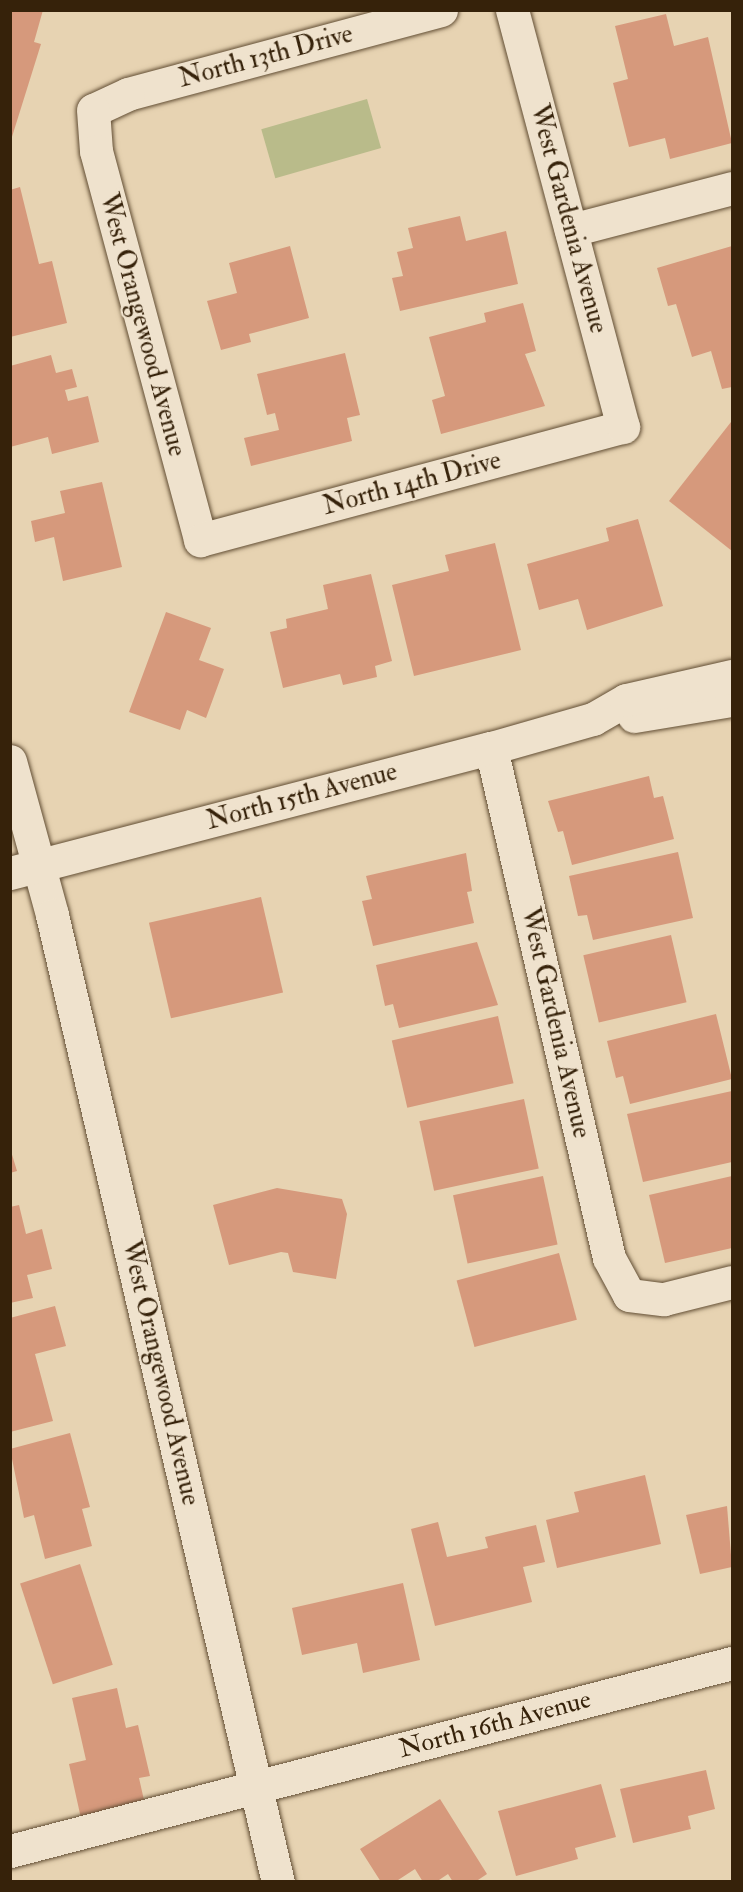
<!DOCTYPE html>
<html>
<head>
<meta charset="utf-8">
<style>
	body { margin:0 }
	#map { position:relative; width:743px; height:1892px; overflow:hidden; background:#e7d3b2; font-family:"IM FELL Double Pica",serif }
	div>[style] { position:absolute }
	.green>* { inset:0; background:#b9bb8a; transform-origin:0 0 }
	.building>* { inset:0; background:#d6997c; transform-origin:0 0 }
	.roads { filter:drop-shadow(0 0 2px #624e34) drop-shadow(0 0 2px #624e34) }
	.minor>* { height:33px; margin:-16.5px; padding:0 16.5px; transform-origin:16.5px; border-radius:16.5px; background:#efe2cd }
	span { translate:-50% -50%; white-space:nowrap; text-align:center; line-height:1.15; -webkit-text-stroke:4.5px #efe2cd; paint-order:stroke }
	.street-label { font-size:26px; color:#36220a }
	.frame { position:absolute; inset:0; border:12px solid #36220a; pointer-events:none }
</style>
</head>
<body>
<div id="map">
	<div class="green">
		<div style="left:367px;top:99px;width:51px;height:110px;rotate:74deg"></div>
	</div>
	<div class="building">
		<div style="clip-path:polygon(10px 10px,43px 10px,34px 42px,41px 44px,11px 140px)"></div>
		<div style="clip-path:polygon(666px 14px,674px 46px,708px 37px,732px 143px,670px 159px,665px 138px,629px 147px,613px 83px,628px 79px,615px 26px)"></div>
		<div style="clip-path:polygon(20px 187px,39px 264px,52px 261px,67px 323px,10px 337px,10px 190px)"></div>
		<div style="clip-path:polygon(460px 216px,466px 241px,506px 231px,518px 284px,400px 311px,392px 278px,403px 276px,397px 252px,413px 248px,408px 228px)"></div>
		<div style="clip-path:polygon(290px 246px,309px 318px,249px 334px,251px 342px,221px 350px,207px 301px,237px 293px,229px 263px)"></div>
		<div style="clip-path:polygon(732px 246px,732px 387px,722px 389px,711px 351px,692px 357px,676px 304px,668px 306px,657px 268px)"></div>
		<div style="clip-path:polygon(523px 303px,536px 351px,525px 354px,545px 406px,441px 434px,432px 400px,445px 396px,429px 337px,486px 322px,484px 313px)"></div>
		<div style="clip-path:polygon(345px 353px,360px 415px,347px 418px,352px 441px,251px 466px,244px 438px,279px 430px,275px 413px,267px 415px,257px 374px)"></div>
		<div style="clip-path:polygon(51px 355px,56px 373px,72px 369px,77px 387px,65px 390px,68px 401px,88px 396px,99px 442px,52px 454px,48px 437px,10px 447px,10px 366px)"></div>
		<div style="clip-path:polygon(731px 422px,732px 423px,732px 551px,669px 501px)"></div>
		<div style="clip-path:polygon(102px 482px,122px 567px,63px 581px,54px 537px,35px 542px,31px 521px,65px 513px,60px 491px)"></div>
		<div style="clip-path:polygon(638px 519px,663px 606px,587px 630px,578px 599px,539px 610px,527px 564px,609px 541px,606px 528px)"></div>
		<div style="clip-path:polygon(495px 543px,521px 650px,414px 676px,392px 585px,449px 571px,445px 555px)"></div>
		<div style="clip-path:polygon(371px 574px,392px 661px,375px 666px,377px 677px,343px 685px,340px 674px,283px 688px,270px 632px,287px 628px,286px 619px,328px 609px,323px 585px)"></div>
		<div style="clip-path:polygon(166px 612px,211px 628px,199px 660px,224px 669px,206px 718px,187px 710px,180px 730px,129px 712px)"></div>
		<div style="clip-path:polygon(649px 776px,654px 798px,663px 796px,674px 839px,572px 865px,563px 831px,558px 832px,548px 801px)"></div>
		<div style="clip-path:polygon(678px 852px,693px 918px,593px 940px,587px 915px,578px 916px,569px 876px)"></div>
		<div style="clip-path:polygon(466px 853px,472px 891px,467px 892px,474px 923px,373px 946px,362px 901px,372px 899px,366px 876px)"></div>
		<div style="left:261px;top:897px;width:98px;height:115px;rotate:77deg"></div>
		<div style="left:671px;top:935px;width:69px;height:90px;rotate:77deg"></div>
		<div style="clip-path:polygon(477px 942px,498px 1005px,399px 1028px,393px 1004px,385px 1006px,376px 965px)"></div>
		<div style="clip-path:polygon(716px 1014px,732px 1079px,630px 1104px,623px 1076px,616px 1078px,607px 1041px)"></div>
		<div style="left:498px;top:1016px;width:69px;height:109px;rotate:77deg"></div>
		<div style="clip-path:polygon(732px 1091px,732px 1162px,643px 1182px,627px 1114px)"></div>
		<div style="left:524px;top:1099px;width:71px;height:107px;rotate:78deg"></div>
		<div style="clip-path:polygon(10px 1148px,17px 1171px,10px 1173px)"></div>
		<div style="left:543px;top:1176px;width:70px;height:92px;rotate:78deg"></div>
		<div style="clip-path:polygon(732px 1176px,732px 1248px,665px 1263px,649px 1195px)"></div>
		<div style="clip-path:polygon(277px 1188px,342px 1199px,347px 1214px,336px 1279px,293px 1272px,288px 1253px,281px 1252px,229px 1265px,213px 1205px)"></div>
		<div style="clip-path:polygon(19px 1205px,26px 1234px,42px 1229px,52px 1269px,27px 1275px,33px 1298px,10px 1303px,10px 1207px)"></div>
		<div style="left:559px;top:1253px;width:69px;height:106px;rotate:75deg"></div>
		<div style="clip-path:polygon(55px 1306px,66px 1346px,35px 1354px,53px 1421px,10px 1432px,10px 1318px)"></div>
		<div style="clip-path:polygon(70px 1433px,90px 1507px,82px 1509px,92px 1546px,45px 1559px,34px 1515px,24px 1518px,10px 1449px)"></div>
		<div style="clip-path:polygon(645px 1475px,661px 1544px,557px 1568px,546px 1520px,579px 1512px,574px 1492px)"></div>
		<div style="clip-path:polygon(727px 1506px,732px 1567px,700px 1574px,686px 1515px)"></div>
		<div style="clip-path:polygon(438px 1522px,447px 1557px,488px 1548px,485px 1537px,536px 1525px,545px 1562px,523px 1567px,532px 1602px,435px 1626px,411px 1529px)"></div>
		<div style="left:80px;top:1564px;width:106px;height:63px;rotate:72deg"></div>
		<div style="clip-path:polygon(403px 1583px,420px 1660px,363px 1673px,357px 1643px,302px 1655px,292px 1608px)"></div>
		<div style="clip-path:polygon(117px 1688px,126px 1728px,138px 1725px,150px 1776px,139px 1778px,146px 1809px,82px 1823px,69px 1764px,86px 1760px,72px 1698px)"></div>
		<div style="clip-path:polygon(706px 1770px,715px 1809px,688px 1816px,691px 1829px,633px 1843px,620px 1789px)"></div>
		<div style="clip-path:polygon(601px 1784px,616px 1837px,575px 1848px,578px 1859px,516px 1876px,498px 1811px)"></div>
		<div style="clip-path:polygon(440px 1799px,487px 1874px,475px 1882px,453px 1882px,448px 1874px,436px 1882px,423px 1882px,415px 1869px,395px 1882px,381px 1882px,360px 1849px)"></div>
	</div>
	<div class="roads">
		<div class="minor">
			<div style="left:441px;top:10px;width:324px;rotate:165deg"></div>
			<div style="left:128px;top:94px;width:38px;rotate:155deg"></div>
			<div style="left:93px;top:110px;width:41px;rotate:85.8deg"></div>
			<div style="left:96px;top:151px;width:403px;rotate:75deg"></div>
			<div style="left:200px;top:540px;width:438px;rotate:-15deg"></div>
			<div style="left:623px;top:427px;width:432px;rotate:-104.9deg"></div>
			<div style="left:571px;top:230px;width:166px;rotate:-14.6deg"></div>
			<div style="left:634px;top:716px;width:99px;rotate:-9.3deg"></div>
			<div style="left:491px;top:748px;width:523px;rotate:76.97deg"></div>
			<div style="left:609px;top:1258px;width:42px;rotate:61.6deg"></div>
			<div style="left:629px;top:1295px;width:35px;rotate:7deg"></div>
			<div style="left:664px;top:1299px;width:70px;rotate:-14deg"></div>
			<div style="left:10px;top:761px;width:160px;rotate:74.7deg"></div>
			<div style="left:52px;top:915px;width:993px;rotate:76.85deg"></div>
			<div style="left:10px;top:873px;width:497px;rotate:-14.6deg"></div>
			<div style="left:491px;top:748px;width:106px;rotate:-15.9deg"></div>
			<div style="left:593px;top:719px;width:38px;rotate:-30deg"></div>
			<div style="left:626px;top:700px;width:109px;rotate:-12.8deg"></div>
			<div style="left:10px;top:1851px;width:746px;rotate:-14.6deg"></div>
		</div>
	</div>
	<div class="street-label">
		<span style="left:266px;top:57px;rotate:-15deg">North 13th Drive</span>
		<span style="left:568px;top:219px;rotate:75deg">West Gardenia Avenue</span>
		<span style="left:142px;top:325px;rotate:75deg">West Orangewood Avenue</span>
		<span style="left:412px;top:484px;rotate:-15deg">North 14th Drive</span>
		<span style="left:302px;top:797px;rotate:-15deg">North 15th Avenue</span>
		<span style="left:555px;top:1023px;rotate:77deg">West Gardenia Avenue</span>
		<span style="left:160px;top:1373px;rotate:77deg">West Orangewood Avenue</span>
		<span style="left:495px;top:1725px;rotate:-15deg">North 16th Avenue</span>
	</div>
	<div class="frame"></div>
</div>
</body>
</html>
